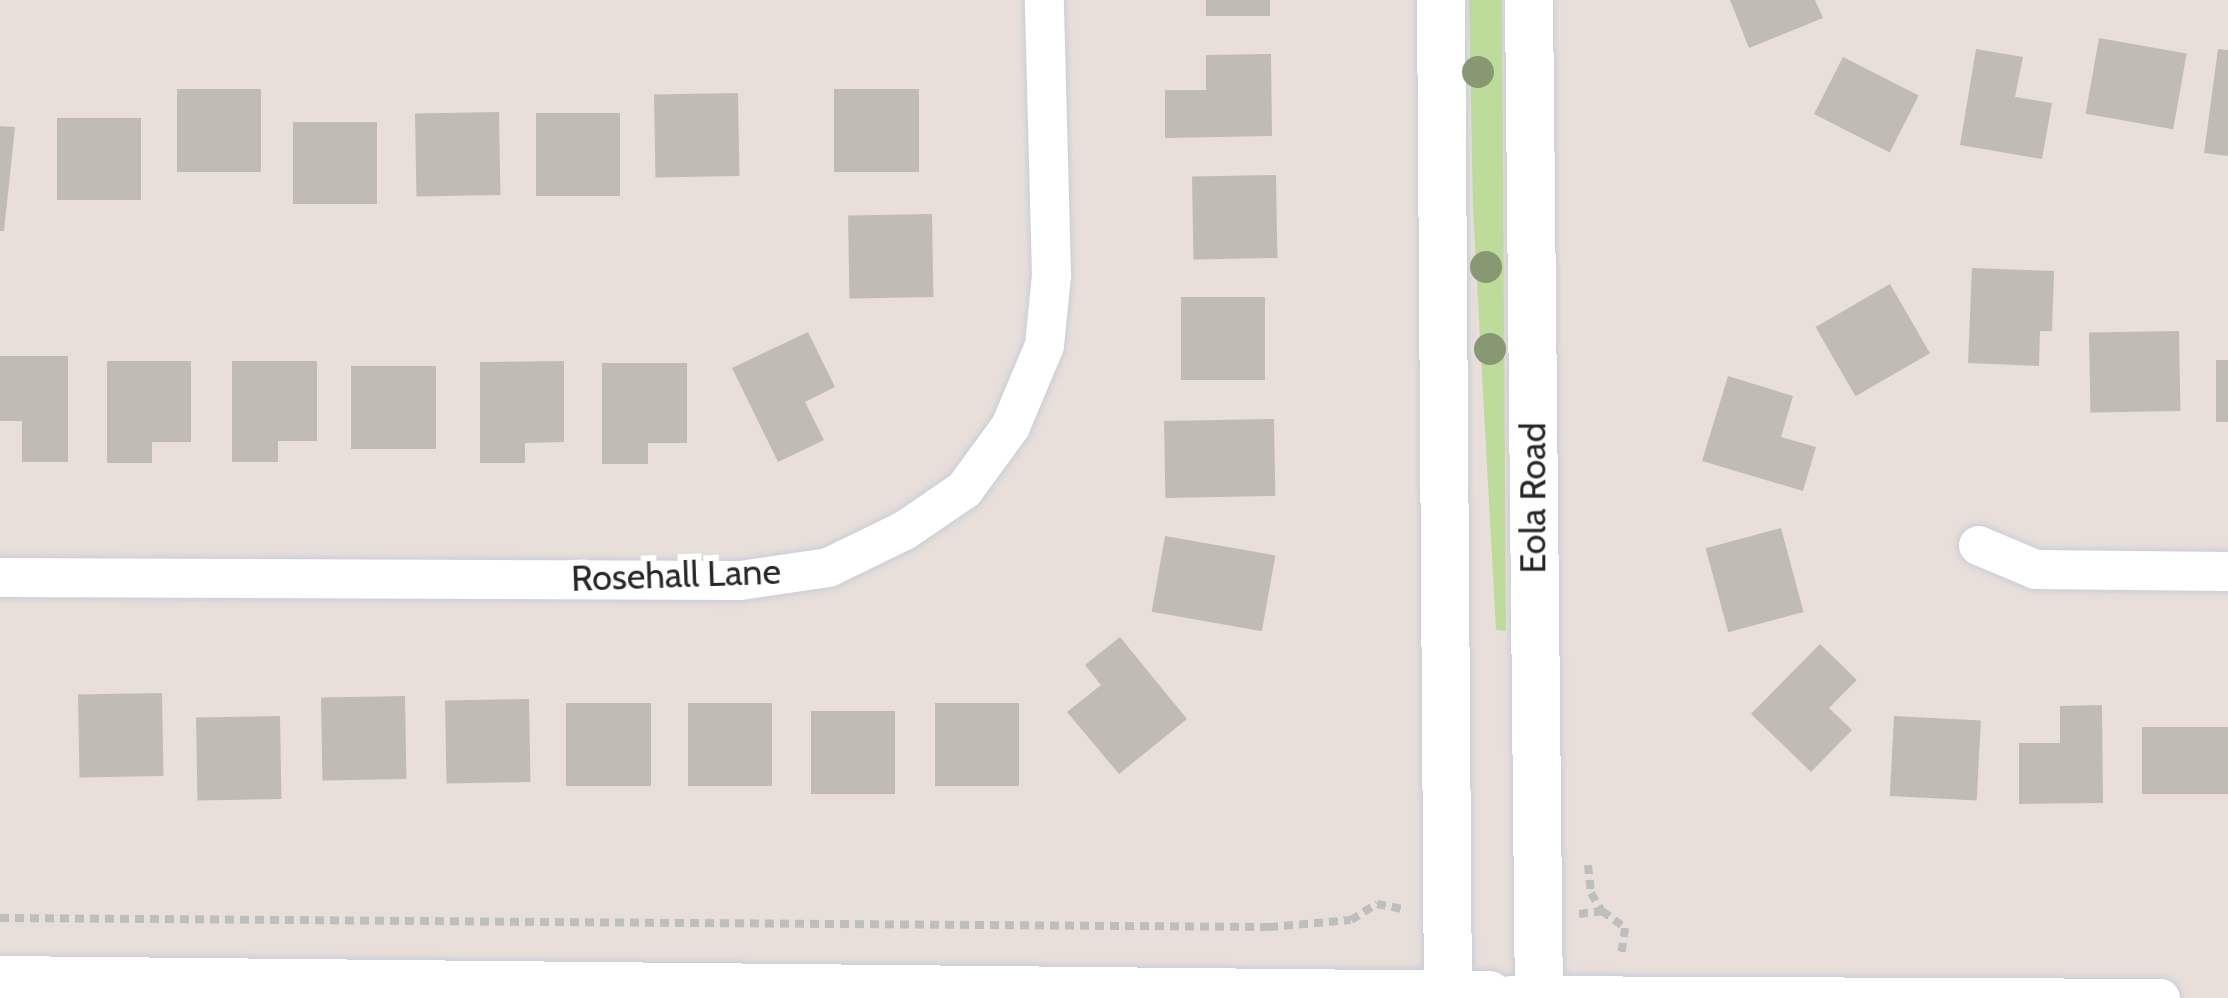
<!DOCTYPE html>
<html>
<head>
<meta charset="utf-8">
<style>
	body { margin:0 }
	#map { position:relative; width:2228px; height:998px; overflow:hidden; background:#e9dfda; font-family:Cabin,sans-serif }
	div>[style] { position:absolute }
	.green>* { inset:0; background:#bddc99 }
	.building>* { inset:0; background:#c1bbb5; transform-origin:0 0 }
	.path>* { height:8px; margin-top:-4px; transform-origin:0; background:repeating-linear-gradient(90deg,#bebebe 0 9px,transparent 0 15px) }
	.roads { filter:drop-shadow(0 0 3px #c8ced9) drop-shadow(0 0 3px #c8ced9) }
	.minor>* { height:39px; margin:-19.5px; padding:0 19.5px; transform-origin:19.5px; border-radius:19.5px; background:#fff }
	.tertiary>* { height:48px; margin:-24px; padding:0 24px; transform-origin:24px; border-radius:24px; background:#fff }
	.trees>* { width:32px; height:32px; margin:-16px; border-radius:50%; background:#879873 }
	span { translate:-50% -50%; white-space:nowrap; text-align:center; line-height:1.15; -webkit-text-stroke:12px #fff; paint-order:stroke }
	.street-label { font-size:36px; color:#272727 }
</style>
</head>
<body>
<div id="map">
	<div class="green">
		<div style="clip-path:polygon(1469px 0,1502px 0,1506px 631px,1496px 630px,1473px 210px)"></div>
	</div>
	<div class="building">
		<div style="left:1206px;top:0;width:64px;height:16px"></div>
		<div style="clip-path:polygon(1730px 0,1815px 0,1823px 18px,1749px 48px)"></div>
		<div style="left:2099px;top:38px;width:89px;height:77px;rotate:10deg"></div>
		<div style="clip-path:polygon(1976px 49px,2023px 57px,2015px 97px,2052px 103px,2042px 159px,1960px 145px)"></div>
		<div style="clip-path:polygon(2218px 49px,2228px 50px,2228px 156px,2204px 153px)"></div>
		<div style="clip-path:polygon(1271px 54px,1272px 136px,1165px 138px,1165px 90px,1206px 90px,1206px 55px)"></div>
		<div style="left:1843px;top:57px;width:85px;height:64px;rotate:27deg"></div>
		<div style="left:177px;top:89px;width:84px;height:83px"></div>
		<div style="left:919px;top:89px;width:83px;height:85px;rotate:90deg"></div>
		<div style="left:738px;top:93px;width:83px;height:84px;rotate:89deg"></div>
		<div style="left:499px;top:112px;width:83px;height:84px;rotate:89deg"></div>
		<div style="left:536px;top:113px;width:84px;height:83px"></div>
		<div style="left:57px;top:118px;width:84px;height:82px"></div>
		<div style="left:293px;top:122px;width:84px;height:82px"></div>
		<div style="clip-path:polygon(0 126px,15px 127px,4px 231px,0 231px)"></div>
		<div style="left:1276px;top:175px;width:83px;height:84px;rotate:89deg"></div>
		<div style="left:932px;top:214px;width:83px;height:84px;rotate:89deg"></div>
		<div style="clip-path:polygon(1972px 268px,2054px 271px,2052px 331px,2040px 331px,2039px 366px,1968px 363px)"></div>
		<div style="left:1890px;top:284px;width:80px;height:86px;rotate:60deg"></div>
		<div style="left:1181px;top:297px;width:84px;height:83px"></div>
		<div style="left:2179px;top:331px;width:80px;height:90px;rotate:89deg"></div>
		<div style="clip-path:polygon(808px 332px,835px 387px,805px 402px,824px 440px,778px 462px,732px 368px)"></div>
		<div style="clip-path:polygon(0 356px,68px 356px,68px 462px,22px 462px,22px 421px,0 421px)"></div>
		<div style="left:2216px;top:360px;width:12px;height:62px"></div>
		<div style="clip-path:polygon(107px 361px,191px 361px,191px 442px,152px 442px,152px 463px,107px 463px)"></div>
		<div style="clip-path:polygon(232px 361px,317px 361px,317px 441px,278px 441px,278px 462px,232px 462px)"></div>
		<div style="clip-path:polygon(564px 361px,564px 442px,525px 443px,525px 463px,480px 463px,480px 362px)"></div>
		<div style="clip-path:polygon(602px 363px,687px 363px,687px 443px,648px 443px,648px 464px,602px 464px)"></div>
		<div style="left:436px;top:366px;width:83px;height:85px;rotate:90deg"></div>
		<div style="clip-path:polygon(1728px 376px,1793px 396px,1781px 437px,1816px 447px,1803px 491px,1702px 461px)"></div>
		<div style="left:1274px;top:419px;width:77px;height:110px;rotate:89deg"></div>
		<div style="left:1781px;top:528px;width:87px;height:78px;rotate:75deg"></div>
		<div style="left:1165px;top:536px;width:112px;height:77px;rotate:10deg"></div>
		<div style="clip-path:polygon(1120px 637px,1187px 719px,1119px 774px,1067px 712px,1101px 685px,1085px 665px)"></div>
		<div style="clip-path:polygon(1820px 644px,1857px 680px,1829px 708px,1852px 730px,1811px 772px,1751px 714px)"></div>
		<div style="left:162px;top:693px;width:83px;height:84px;rotate:89deg"></div>
		<div style="left:405px;top:696px;width:83px;height:84px;rotate:89deg"></div>
		<div style="left:529px;top:699px;width:83px;height:84px;rotate:89deg"></div>
		<div style="left:651px;top:703px;width:83px;height:85px;rotate:90deg"></div>
		<div style="left:772px;top:703px;width:83px;height:84px;rotate:90deg"></div>
		<div style="left:935px;top:703px;width:84px;height:83px"></div>
		<div style="clip-path:polygon(2102px 705px,2103px 803px,2019px 804px,2019px 743px,2060px 743px,2060px 706px)"></div>
		<div style="left:895px;top:711px;width:83px;height:84px;rotate:90deg"></div>
		<div style="left:280px;top:716px;width:83px;height:84px;rotate:89deg"></div>
		<div style="left:1894px;top:716px;width:87px;height:80px;rotate:3deg"></div>
		<div style="left:2228px;top:727px;width:67px;height:86px;rotate:90deg"></div>
	</div>
	<div class="path">
		<div style="left:1588px;top:865px;width:28px;rotate:84deg"></div>
		<div style="left:1591px;top:893px;width:21px;rotate:59deg"></div>
		<div style="left:1602px;top:911px;width:29px;rotate:36deg"></div>
		<div style="left:1625px;top:928px;width:27px;rotate:98deg"></div>
		<div style="left:1579px;top:914px;width:23px;rotate:-7deg"></div>
		<div style="left:0;top:918px;width:1269px;rotate:0.41deg"></div>
		<div style="left:1269px;top:927px;width:82px;rotate:-4.9deg"></div>
		<div style="left:1351px;top:920px;width:31px;rotate:-32deg"></div>
		<div style="left:1377px;top:904px;width:25px;rotate:11deg"></div>
	</div>
	<div class="roads">
		<div class="minor">
			<div style="left:1978px;top:545px;width:62px;rotate:22.8deg"></div>
			<div style="left:2035px;top:569px;width:193px;rotate:0.6deg"></div>
			<div style="left:0;top:577px;width:740px;rotate:0.23deg"></div>
			<div style="left:740px;top:580px;width:89px;rotate:-8.4deg"></div>
			<div style="left:828px;top:567px;width:85px;rotate:-26deg"></div>
			<div style="left:904px;top:530px;width:73px;rotate:-34.3deg"></div>
			<div style="left:964px;top:489px;width:78px;rotate:-53.9deg"></div>
			<div style="left:1010px;top:426px;width:88px;rotate:-67.2deg"></div>
			<div style="left:1044px;top:345px;width:70px;rotate:-84.3deg"></div>
			<div style="left:1051px;top:275px;width:275px;rotate:-91.5deg"></div>
			<div style="left:1511px;top:995px;width:649px;rotate:0.26deg"></div>
		</div>
		<div class="tertiary">
			<div style="left:1441px;top:0;width:998px;rotate:89.6deg"></div>
			<div style="left:1529px;top:0;width:998px;rotate:89.43deg"></div>
			<div style="left:0;top:980px;width:1489px;rotate:0.58deg"></div>
		</div>
	</div>
	<div class="trees">
		<div style="left:1478px;top:72px"></div>
		<div style="left:1486px;top:267px"></div>
		<div style="left:1490px;top:349px"></div>
	</div>
	<div class="street-label">
		<span style="left:1533px;top:498px;rotate:-90deg">Eola Road</span>
		<span style="left:676px;top:575px;rotate:-2deg">Rosehall Lane</span>
	</div>
</div>
</body>
</html>
